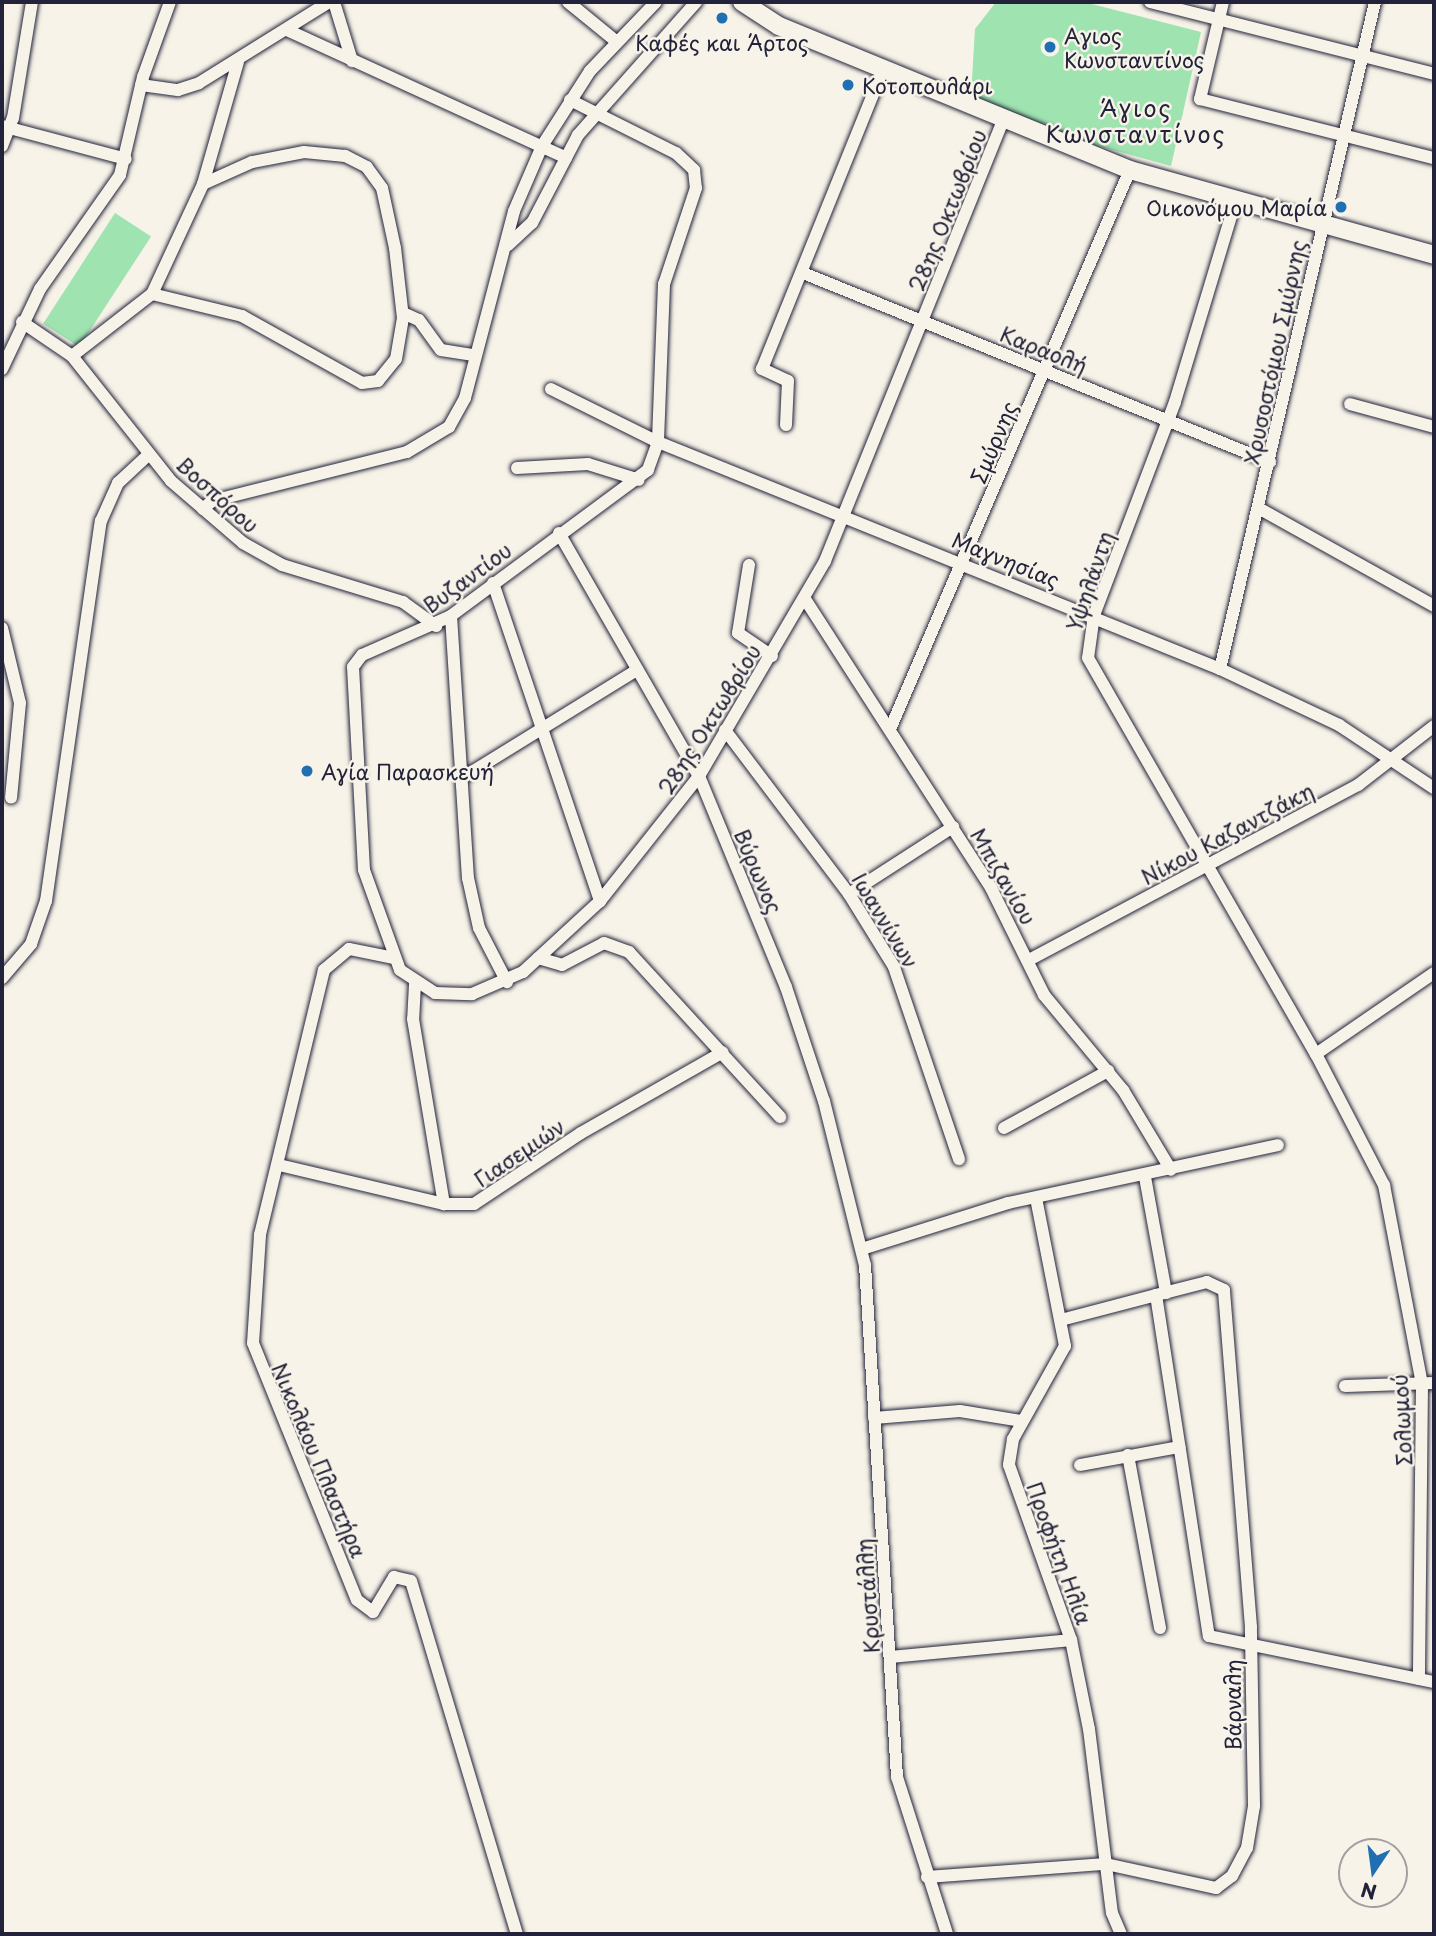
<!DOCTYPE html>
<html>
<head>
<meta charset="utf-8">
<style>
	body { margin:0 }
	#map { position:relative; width:1436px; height:1936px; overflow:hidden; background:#f7f3e8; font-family:"Playpen Sans",sans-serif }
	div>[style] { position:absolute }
	.green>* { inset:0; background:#9ee3b0; transform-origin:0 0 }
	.roads { filter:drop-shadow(0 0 2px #22223b) drop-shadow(0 0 2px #22223b) }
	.minor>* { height:12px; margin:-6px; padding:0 6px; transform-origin:6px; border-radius:6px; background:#f7f3e8 }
	.secondary>* { height:18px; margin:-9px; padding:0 9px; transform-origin:9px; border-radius:9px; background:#f7f3e8 }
	.dots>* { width:19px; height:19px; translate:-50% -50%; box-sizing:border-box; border:4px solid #f7f3e8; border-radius:50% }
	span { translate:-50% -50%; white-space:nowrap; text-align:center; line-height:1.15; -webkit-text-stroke:5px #f7f3e8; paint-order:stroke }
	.poi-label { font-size:21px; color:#22223b }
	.left { translate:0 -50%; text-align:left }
	.right { translate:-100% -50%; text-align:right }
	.street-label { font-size:21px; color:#22223b }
	.neighbourhood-label { font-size:23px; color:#22223b; letter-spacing:2px }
	.frame { position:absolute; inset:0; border:4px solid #22223b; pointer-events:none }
	.north { position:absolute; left:1338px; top:1838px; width:70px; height:70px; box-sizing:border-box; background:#f7f3e8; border:2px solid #a29fa3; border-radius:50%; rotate:193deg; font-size:19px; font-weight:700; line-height:28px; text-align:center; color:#22223b }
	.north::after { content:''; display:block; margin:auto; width:24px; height:32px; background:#1f6fb2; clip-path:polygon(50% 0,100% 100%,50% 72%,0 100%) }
</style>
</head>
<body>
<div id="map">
	<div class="green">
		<div style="clip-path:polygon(996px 2px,1084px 2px,1201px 32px,1171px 166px,1091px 144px,971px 96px,975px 29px)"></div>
		<div style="left:115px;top:213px;width:43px;height:132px;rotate:33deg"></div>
	</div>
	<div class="roads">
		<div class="minor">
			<div style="left:334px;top:2px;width:62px;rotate:73deg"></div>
			<div style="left:568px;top:2px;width:63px;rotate:39.2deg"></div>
			<div style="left:1150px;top:2px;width:293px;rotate:14.2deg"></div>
			<div style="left:1223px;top:2px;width:100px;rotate:103.3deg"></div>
			<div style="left:1200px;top:99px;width:241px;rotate:14.2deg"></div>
			<div style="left:287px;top:30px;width:307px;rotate:24.6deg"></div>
			<div style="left:141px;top:85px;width:37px;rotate:8deg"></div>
			<div style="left:178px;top:90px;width:22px;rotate:-18deg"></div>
			<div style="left:199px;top:83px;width:153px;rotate:-31.9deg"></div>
			<div style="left:570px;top:100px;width:119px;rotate:26.6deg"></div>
			<div style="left:676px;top:153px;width:25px;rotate:43deg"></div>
			<div style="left:694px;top:170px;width:18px;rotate:84deg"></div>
			<div style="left:696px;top:188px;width:101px;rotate:108.4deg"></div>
			<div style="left:664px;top:284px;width:158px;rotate:92.2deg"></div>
			<div style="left:658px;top:442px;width:30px;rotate:110deg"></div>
			<div style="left:648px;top:470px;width:245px;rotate:143.5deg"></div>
			<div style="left:451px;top:616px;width:97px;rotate:156.3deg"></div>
			<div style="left:362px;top:655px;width:15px;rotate:127deg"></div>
			<div style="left:353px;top:667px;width:203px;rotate:86.9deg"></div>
			<div style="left:364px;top:870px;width:106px;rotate:70.2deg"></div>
			<div style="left:400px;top:970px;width:42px;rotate:33.3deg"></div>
			<div style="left:435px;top:993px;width:37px;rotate:2deg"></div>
			<div style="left:472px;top:994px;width:56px;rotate:-23.3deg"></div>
			<div style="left:523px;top:972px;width:105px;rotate:-42.7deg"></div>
			<div style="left:600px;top:901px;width:159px;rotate:-51.6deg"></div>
			<div style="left:699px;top:776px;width:249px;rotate:-59.6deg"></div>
			<div style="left:825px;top:561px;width:477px;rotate:-68deg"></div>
			<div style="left:2px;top:126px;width:128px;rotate:14.9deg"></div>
			<div style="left:2px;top:146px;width:30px;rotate:-69deg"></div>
			<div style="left:13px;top:118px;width:118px;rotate:-80.7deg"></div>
			<div style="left:1235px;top:203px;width:208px;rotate:106.8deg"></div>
			<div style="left:1175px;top:402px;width:228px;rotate:110.8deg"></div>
			<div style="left:1094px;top:615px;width:43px;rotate:97.9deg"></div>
			<div style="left:1088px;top:658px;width:457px;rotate:60.1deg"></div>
			<div style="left:1316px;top:1054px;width:148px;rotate:62.6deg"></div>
			<div style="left:1384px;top:1185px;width:203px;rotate:79.2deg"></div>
			<div style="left:1422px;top:1384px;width:295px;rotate:90.6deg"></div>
			<div style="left:508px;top:245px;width:33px;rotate:-43deg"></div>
			<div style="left:532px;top:223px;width:99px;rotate:-62.4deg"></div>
			<div style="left:578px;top:135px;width:178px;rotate:-48.4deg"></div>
			<div style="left:803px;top:273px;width:504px;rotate:22.03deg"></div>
			<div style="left:152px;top:294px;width:93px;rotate:13.7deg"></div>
			<div style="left:242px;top:316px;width:137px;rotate:29.2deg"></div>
			<div style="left:362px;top:383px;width:16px;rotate:-7deg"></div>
			<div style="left:378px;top:381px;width:28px;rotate:-51deg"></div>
			<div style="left:396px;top:359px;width:42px;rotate:-80.3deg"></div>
			<div style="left:403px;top:318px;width:70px;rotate:-96.5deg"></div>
			<div style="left:395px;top:248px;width:61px;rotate:-102.2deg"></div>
			<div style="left:382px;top:188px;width:26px;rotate:-126deg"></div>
			<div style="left:367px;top:167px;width:25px;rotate:-153deg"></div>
			<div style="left:345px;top:156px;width:41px;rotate:-174.4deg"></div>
			<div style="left:304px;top:152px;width:53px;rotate:169.1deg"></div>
			<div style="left:252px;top:162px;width:54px;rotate:155.8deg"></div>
			<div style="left:403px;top:313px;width:17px;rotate:24deg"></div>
			<div style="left:419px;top:320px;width:37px;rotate:54deg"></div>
			<div style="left:441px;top:350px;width:33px;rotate:9deg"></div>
			<div style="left:22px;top:322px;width:60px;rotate:34.2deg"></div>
			<div style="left:72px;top:356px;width:159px;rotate:51.6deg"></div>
			<div style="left:171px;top:481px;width:95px;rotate:40.7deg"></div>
			<div style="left:243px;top:543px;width:45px;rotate:29.4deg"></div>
			<div style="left:282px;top:565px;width:127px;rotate:17deg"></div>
			<div style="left:403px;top:602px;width:41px;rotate:36deg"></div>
			<div style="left:72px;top:356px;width:101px;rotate:-37.8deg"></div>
			<div style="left:152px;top:294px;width:121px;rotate:-65.1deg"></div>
			<div style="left:203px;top:184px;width:127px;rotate:-74deg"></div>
			<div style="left:2px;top:369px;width:89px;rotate:-64.6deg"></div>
			<div style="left:40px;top:289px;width:139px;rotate:-54.9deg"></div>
			<div style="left:120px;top:175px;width:101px;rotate:-76.8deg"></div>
			<div style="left:143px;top:77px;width:80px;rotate:-70.2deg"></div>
			<div style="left:551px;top:389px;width:119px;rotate:26.4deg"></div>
			<div style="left:658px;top:442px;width:606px;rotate:21.99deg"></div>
			<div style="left:1220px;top:669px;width:132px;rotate:25.2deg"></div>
			<div style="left:1339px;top:725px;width:114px;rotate:33.6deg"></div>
			<div style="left:1350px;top:404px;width:87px;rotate:15.3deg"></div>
			<div style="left:786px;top:425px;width:44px;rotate:-87.4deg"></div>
			<div style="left:788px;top:381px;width:29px;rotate:-155deg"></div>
			<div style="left:762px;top:369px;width:323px;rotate:-68deg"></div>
			<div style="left:517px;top:468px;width:71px;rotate:-3.2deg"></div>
			<div style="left:588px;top:464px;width:53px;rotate:17.4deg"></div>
			<div style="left:203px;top:509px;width:12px;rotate:-42deg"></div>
			<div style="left:212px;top:501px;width:201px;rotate:-14.1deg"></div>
			<div style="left:407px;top:452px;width:49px;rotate:-30.8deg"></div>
			<div style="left:449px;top:427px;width:33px;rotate:-61deg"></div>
			<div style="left:465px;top:398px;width:193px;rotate:-75.3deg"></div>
			<div style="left:514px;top:211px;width:71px;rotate:-66.7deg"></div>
			<div style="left:542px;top:146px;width:89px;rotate:-57.4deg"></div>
			<div style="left:590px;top:71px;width:95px;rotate:-46.3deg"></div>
			<div style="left:1260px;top:509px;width:199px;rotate:29.1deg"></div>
			<div style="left:559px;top:533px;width:280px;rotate:60.1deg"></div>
			<div style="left:699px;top:776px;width:228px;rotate:67.6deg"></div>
			<div style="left:786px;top:987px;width:120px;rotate:71.6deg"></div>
			<div style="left:824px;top:1101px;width:169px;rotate:76deg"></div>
			<div style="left:865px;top:1265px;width:513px;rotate:86.42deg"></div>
			<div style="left:897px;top:1777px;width:165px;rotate:72.3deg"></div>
			<div style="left:749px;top:565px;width:69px;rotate:99.2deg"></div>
			<div style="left:738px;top:633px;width:41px;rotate:34.1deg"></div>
			<div style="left:493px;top:583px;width:336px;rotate:71.4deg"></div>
			<div style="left:805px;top:599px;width:344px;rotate:57.2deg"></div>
			<div style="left:991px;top:888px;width:119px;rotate:63.6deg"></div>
			<div style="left:1044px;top:995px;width:124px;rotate:50.3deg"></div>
			<div style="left:1123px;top:1090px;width:93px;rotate:59deg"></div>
			<div style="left:451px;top:616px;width:263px;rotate:86.3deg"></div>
			<div style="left:468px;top:878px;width:51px;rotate:77.6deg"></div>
			<div style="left:479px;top:928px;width:61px;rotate:62.6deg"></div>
			<div style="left:2px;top:628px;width:77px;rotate:76.5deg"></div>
			<div style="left:20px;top:703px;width:95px;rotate:95.4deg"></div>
			<div style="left:1220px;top:669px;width:685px;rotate:-76.92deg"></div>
			<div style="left:891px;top:727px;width:606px;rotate:-66.78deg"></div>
			<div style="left:725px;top:730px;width:206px;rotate:52.9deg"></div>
			<div style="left:849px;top:894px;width:86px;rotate:58.3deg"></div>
			<div style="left:894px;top:967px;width:203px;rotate:71.3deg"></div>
			<div style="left:462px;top:778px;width:206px;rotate:-31.7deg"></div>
			<div style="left:849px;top:894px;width:124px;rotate:-32.8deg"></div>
			<div style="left:394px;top:958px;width:46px;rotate:-168.7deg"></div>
			<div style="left:349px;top:949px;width:33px;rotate:140deg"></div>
			<div style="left:324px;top:970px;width:273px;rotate:103.6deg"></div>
			<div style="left:260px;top:1235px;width:108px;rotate:93.7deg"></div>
			<div style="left:253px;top:1343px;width:277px;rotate:68deg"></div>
			<div style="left:357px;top:1600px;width:20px;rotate:37deg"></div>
			<div style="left:373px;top:1612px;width:41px;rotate:-59deg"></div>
			<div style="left:394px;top:1577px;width:17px;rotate:13deg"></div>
			<div style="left:411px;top:1581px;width:369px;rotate:73.3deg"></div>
			<div style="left:538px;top:958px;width:25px;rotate:16deg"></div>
			<div style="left:562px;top:965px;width:47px;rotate:-27.6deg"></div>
			<div style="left:604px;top:943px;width:27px;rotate:20deg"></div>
			<div style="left:629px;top:952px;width:224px;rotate:47.5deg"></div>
			<div style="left:1029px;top:960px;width:373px;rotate:-28deg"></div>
			<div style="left:1358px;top:785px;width:96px;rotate:-37.8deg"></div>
			<div style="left:2px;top:978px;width:45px;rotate:-49.5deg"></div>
			<div style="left:31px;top:944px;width:46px;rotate:-70.8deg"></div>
			<div style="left:46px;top:901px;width:384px;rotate:-81.8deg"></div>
			<div style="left:101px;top:521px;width:42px;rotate:-65.9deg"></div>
			<div style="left:118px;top:483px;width:41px;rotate:-43deg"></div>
			<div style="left:415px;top:984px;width:35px;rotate:93deg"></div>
			<div style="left:413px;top:1019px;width:188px;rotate:80.5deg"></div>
			<div style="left:1316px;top:1054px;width:143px;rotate:-34.5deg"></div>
			<div style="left:1004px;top:1128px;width:119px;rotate:-28.7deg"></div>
			<div style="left:279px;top:1165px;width:170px;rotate:13.3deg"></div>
			<div style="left:444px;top:1204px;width:30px"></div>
			<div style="left:474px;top:1204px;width:128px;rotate:-33.6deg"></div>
			<div style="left:581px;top:1133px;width:163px;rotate:-29.7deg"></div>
			<div style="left:1145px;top:1177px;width:118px;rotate:79.7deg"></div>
			<div style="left:1036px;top:1198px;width:151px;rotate:78.9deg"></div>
			<div style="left:1065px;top:1346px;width:107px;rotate:119.2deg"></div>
			<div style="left:1013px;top:1439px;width:26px;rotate:99deg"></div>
			<div style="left:1009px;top:1465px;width:186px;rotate:70.5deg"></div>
			<div style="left:1071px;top:1640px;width:91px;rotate:78.6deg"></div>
			<div style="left:1089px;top:1729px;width:185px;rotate:82.9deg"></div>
			<div style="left:1112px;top:1913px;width:23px;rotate:67deg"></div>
			<div style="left:862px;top:1249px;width:153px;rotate:-17.5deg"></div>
			<div style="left:1008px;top:1203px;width:276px;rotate:-12.1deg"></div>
			<div style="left:1061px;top:1320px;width:98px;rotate:-14.7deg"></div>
			<div style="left:1156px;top:1295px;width:345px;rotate:81.2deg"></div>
			<div style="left:1209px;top:1636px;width:230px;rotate:11.6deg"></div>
			<div style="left:1345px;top:1386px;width:89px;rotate:-1.9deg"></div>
			<div style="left:874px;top:1418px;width:86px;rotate:-4.7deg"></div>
			<div style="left:960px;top:1411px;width:63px;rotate:9.2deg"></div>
			<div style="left:1128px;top:1455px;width:176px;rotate:79.5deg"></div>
			<div style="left:1080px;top:1465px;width:101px;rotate:-10.3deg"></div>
			<div style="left:891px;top:1657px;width:181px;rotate:-5.4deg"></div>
			<div style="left:927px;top:1877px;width:179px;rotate:-4.2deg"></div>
			<div style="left:1106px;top:1864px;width:113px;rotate:12.3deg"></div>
			<div style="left:1216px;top:1888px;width:20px;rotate:-37deg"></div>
			<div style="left:1232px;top:1876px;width:32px;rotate:-62deg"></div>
			<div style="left:1247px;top:1848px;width:43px;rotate:-80.5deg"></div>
			<div style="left:1254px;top:1806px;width:179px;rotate:-91deg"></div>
			<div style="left:1251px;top:1627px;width:338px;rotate:-94.6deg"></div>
			<div style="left:1224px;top:1290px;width:19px;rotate:-155deg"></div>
			<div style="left:1207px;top:1282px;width:53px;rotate:165.7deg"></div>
		</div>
		<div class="secondary">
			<div style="left:742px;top:2px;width:44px;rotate:33deg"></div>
			<div style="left:779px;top:26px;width:379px;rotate:22.3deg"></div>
			<div style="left:1130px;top:170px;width:316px;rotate:15.6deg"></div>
		</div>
	</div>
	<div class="dots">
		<div style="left:722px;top:18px;background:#1f6fb2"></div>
		<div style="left:1050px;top:47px;background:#1f6fb2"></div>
		<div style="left:848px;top:85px;background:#1f6fb2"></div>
		<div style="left:1341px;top:207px;background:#1f6fb2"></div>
		<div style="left:307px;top:771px;background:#1f6fb2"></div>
	</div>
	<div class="poi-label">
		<span class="left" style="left:1064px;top:47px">Αγιος<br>Κωνσταντίνος</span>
		<span style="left:722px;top:42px">Καφές και Άρτος</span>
		<span class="left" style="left:862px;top:85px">Κοτοπουλάρι</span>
		<span class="right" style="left:1327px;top:207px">Οικονόμου Μαρία</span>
		<span class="left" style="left:321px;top:771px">Αγία Παρασκευή</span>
	</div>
	<div class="street-label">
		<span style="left:947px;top:210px;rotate:-68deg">28ης Οκτωβρίου</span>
		<span style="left:1044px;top:349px;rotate:22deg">Καραολή</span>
		<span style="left:1274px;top:352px;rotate:-78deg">Χρυσοστόμου Σμύρνης</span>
		<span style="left:993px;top:442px;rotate:-67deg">Σμύρνης</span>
		<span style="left:218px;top:494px;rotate:42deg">Βοσπόρου</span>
		<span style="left:1006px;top:559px;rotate:22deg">Μαγνησίας</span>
		<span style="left:467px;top:577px;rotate:-36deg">Βυζαντίου</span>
		<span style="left:1089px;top:581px;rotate:-71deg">Υψηλάντη</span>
		<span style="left:709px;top:719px;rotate:-58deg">28ης Οκτωβρίου</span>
		<span style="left:1227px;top:833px;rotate:-28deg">Νίκου Καζαντζάκη</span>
		<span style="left:759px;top:871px;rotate:67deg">Βύρωνος</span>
		<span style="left:1004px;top:876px;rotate:60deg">Μπιζανίου</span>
		<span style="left:886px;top:920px;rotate:59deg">Ιωαννίνων</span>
		<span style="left:519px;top:1152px;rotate:-34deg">Γιασεμιών</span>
		<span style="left:1401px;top:1420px;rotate:-93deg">Σολωμού</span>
		<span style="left:320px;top:1460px;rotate:67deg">Νικολάου Πλαστήρα</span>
		<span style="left:1060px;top:1553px;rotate:70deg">Προφήτη Ηλία</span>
		<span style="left:867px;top:1596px;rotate:-94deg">Κρυστάλλη</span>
		<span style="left:1232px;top:1705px;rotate:-90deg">Βάρναλη</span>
	</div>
	<div class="neighbourhood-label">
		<span style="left:1136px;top:121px">Άγιος<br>Κωνσταντίνος</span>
	</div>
	<div class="frame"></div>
	<div class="north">N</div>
</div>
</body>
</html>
